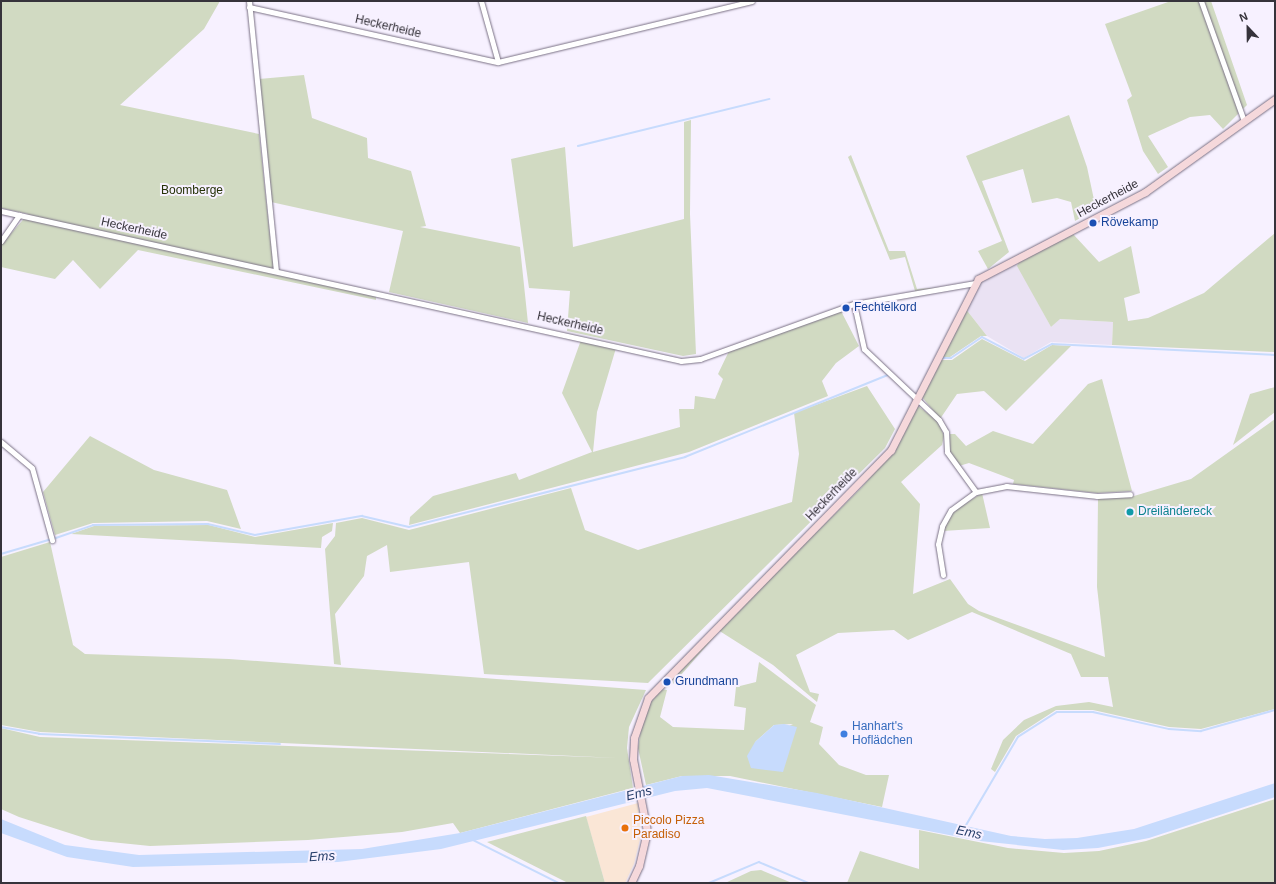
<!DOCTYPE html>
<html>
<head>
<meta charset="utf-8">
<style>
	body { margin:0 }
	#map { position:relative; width:1276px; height:884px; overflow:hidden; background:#f7f1ff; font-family:Arial,sans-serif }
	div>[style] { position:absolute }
	.commercial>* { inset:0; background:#fae6d6 }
	.built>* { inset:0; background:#eae2f3 }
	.green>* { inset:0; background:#d1dac2 }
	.water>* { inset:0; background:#c7dbfd }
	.stream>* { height:1.5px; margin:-0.75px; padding:0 0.75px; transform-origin:0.75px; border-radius:0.75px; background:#c7dbfd }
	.roads { filter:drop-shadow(0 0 1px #7a7185) drop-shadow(0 0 1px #7a7185) }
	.street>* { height:5px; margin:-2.5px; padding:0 2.5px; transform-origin:2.5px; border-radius:2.5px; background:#fff }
	.secondary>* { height:7px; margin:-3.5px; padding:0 3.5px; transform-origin:3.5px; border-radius:3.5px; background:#f5d8db }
	.dots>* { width:11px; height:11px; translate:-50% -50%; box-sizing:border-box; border:2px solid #f7f1ff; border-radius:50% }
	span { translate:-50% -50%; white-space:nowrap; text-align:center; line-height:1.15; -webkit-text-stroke:4px #f7f1ff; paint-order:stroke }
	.street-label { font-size:12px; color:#36333b }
	.park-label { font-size:12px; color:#243106 }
	.transit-label { font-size:12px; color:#164399 }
	.left { translate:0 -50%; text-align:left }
	.culture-label { font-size:12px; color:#0d838f }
	.shop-label { font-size:12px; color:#366cbe }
	.food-label { font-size:12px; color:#c56008 }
	.water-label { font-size:13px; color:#243d69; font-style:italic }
	.frame { position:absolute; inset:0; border:2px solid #36333b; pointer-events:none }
	.north { position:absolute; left:1228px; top:8px; width:40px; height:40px; -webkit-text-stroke:3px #f7f1ff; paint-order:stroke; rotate:338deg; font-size:11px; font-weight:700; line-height:16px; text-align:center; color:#36333b }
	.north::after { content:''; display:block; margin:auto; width:14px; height:18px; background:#36333b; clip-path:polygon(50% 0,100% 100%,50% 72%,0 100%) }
</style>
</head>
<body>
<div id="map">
	<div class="commercial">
		<div style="clip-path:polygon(638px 803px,641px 835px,634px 864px,625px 883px,605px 883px,586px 817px)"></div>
	</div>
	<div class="built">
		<div style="clip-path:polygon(1016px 262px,1051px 327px,1059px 319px,1113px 322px,1112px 345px,1051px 342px,1024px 358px,987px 336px,965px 308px,978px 282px)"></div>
	</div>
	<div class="green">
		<div style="clip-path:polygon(1px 1px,220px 1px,204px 29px,120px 105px,259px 134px,274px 272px,376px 295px,376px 300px,138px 250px,100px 289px,73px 260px,55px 279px,1px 267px,1px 245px,28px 214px,1px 208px)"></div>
		<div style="clip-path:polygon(1171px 1px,1211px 1px,1247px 105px,1223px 129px,1210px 115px,1190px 117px,1148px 136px,1168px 167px,1158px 174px,1143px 151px,1127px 100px,1132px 96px,1105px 24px)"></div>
		<div style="clip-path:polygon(304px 75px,312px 118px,367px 138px,368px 158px,411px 171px,426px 226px,420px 227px,520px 247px,528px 323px,389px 292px,403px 231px,271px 202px,259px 79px)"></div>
		<div style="clip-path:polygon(1069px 115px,1087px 167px,1096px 209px,1075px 221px,1071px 202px,1057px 198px,1032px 203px,1023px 169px,982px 181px,1009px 252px,988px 269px,978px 251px,1002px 241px,966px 156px)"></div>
		<div style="clip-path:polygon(691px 120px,690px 214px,696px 354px,683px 356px,567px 331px,570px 291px,529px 288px,511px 159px,565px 147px,573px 247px,684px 219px,684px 122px)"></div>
		<div style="clip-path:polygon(851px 155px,889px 251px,905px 251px,917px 289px,946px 287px,915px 291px,905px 257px,890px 260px,848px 157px)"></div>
		<div style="clip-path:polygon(1275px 233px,1274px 352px,1112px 345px,1113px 322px,1060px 319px,1051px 327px,1017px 266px,1019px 261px,1073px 234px,1099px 262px,1131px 246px,1140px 293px,1124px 298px,1128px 321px,1148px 318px,1204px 293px)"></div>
		<div style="clip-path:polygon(965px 308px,987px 336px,981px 336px,950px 357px,941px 357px)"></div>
		<div style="clip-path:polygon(841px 311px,859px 346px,836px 363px,822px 381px,828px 396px,689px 452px,409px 525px,410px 517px,433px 496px,516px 473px,519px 480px,592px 452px,562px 393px,581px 340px,616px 348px,597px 412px,593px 452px,680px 427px,679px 409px,694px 409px,695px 396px,715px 399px,723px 379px,718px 374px,729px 351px)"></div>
		<div style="clip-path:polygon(982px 339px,1025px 361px,1052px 345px,1071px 346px,1006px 411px,984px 391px,957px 394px,940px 419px,922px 397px,940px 360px,952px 360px)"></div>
		<div style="clip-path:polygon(1102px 379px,1132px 491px,1097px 493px,1013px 484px,1014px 480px,969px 463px,959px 466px,949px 451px,950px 434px,955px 434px,966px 446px,993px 431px,1033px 444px,1088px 384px)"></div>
		<div style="clip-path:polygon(867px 386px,895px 429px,885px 448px,648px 683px,484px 674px,469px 562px,390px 572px,387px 545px,367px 556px,364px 576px,335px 614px,341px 665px,334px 664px,325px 549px,335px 536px,336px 523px,362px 518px,409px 530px,571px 488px,585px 530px,638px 550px,792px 502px,799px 454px,794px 413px)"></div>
		<div style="clip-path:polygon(1275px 387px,1275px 412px,1233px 445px,1250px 394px)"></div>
		<div style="clip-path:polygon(918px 406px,938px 421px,944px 436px,942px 445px,901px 482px,920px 504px,913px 594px,950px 579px,968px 604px,979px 611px,1105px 657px,1097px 587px,1098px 498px,1134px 496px,1191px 479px,1275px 419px,1275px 709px,1201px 729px,1169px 727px,1093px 710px,1056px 710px,1016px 736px,995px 772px,991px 769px,1003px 740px,1024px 720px,1056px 706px,1089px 702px,1113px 707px,1108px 677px,1081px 677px,1071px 654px,972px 612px,908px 640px,894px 630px,838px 633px,796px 655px,810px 692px,819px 694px,817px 702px,773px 665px,718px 630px,861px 488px,893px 451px)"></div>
		<div style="clip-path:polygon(90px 436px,154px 470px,227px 490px,241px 529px,207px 521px,93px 523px,55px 535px,43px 492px)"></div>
		<div style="clip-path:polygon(982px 493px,990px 528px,943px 531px,953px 511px)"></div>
		<div style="clip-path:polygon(333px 523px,332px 531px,322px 537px,321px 548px,71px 534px,94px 526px,209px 525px,255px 537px)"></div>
		<div style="clip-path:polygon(50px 542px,73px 645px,85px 654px,229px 659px,646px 690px,629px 727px,627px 748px,633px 788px,460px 833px,453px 823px,402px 832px,308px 840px,150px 846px,91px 840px,19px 817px,1px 809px,1px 728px,40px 737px,618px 758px,40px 732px,1px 725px,1px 557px)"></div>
		<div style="clip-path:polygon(712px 635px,716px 635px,673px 684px,673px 675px)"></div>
		<div style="clip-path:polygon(evenodd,759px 662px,816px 705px,810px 722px,823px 727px,819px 744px,839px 765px,866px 775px,889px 775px,882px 807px,730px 776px,682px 776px,646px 785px,638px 748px,641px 729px,647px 708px,660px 689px,667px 690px,660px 717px,673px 727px,744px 730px,746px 708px,734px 706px,736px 687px,756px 682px,759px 662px,793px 724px,755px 742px,774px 725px,793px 724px)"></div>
		<div style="clip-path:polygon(1275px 799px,1275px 883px,847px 883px,860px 851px,919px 869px,919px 830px,1008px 848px,1064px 853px,1099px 851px,1146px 841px)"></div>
		<div style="clip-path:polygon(586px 816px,605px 883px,568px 883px,487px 842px)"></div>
		<div style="clip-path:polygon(761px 870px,792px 883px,725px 883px,751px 871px)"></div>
	</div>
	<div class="water">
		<div style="clip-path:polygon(784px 724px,797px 727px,783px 772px,751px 768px,747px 756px,755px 742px,774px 725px)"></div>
		<div style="clip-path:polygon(709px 775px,817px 793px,1011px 836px,1045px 839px,1077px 838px,1134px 829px,1275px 783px,1275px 797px,1149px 838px,1098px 848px,1063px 850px,980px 841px,707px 788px,675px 791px,441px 849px,338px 862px,133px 867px,67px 857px,1px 833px,1px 819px,65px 845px,139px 855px,362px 849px,460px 833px,682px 776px)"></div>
	</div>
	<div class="stream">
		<div style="left:578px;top:146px;width:197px;rotate:-13.8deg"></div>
		<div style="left:942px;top:358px;width:9px"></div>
		<div style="left:951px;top:358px;width:37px;rotate:-34deg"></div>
		<div style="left:982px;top:337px;width:47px;rotate:27.6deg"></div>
		<div style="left:1024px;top:359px;width:32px;rotate:-28deg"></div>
		<div style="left:1052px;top:344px;width:223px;rotate:2.8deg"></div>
		<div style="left:56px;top:538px;width:39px;rotate:-19deg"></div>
		<div style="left:93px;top:525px;width:115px;rotate:-0.5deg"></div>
		<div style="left:208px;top:524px;width:48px;rotate:13.2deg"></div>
		<div style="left:255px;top:535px;width:109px;rotate:-10.1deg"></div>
		<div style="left:362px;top:516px;width:48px;rotate:13.2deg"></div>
		<div style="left:409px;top:527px;width:285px;rotate:-14.2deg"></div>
		<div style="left:685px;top:457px;width:219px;rotate:-22deg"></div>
		<div style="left:1px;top:554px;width:50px;rotate:-16.3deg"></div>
		<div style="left:1px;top:727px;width:39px;rotate:10deg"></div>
		<div style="left:39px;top:734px;width:241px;rotate:2.4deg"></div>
		<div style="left:965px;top:827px;width:104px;rotate:-59.5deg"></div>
		<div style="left:1018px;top:737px;width:46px;rotate:-32.7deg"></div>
		<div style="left:1057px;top:712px;width:36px"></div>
		<div style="left:1093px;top:712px;width:78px;rotate:12.6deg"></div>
		<div style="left:1169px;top:729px;width:32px;rotate:4deg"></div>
		<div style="left:1201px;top:731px;width:77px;rotate:-15.8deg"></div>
		<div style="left:473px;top:840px;width:96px;rotate:26.6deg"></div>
		<div style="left:709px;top:883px;width:54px;rotate:-22.8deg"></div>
		<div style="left:759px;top:862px;width:54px;rotate:22.8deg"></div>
	</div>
	<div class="roads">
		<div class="street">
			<div style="left:249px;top:1px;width:270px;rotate:84.3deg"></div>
			<div style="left:481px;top:1px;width:63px;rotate:74.4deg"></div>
			<div style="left:1201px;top:1px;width:127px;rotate:70.3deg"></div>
			<div style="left:249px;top:7px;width:255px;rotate:12.5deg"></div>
			<div style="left:498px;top:62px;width:261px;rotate:-13.5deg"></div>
			<div style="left:1px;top:211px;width:696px;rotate:12.44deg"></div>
			<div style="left:681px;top:361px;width:19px;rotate:-6deg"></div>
			<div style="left:700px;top:359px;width:164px;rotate:-19.7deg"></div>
			<div style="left:854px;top:304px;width:123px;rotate:-9.8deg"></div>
			<div style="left:1px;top:241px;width:32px;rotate:-55deg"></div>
			<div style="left:854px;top:304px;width:46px;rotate:77.5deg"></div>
			<div style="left:864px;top:349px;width:103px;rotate:43.4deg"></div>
			<div style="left:939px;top:420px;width:14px;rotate:60deg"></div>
			<div style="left:946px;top:432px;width:20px;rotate:87deg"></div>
			<div style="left:947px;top:452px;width:49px;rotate:54.1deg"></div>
			<div style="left:1px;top:442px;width:40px;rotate:40deg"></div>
			<div style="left:32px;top:468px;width:75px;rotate:74.5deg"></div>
			<div style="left:943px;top:575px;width:31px;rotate:-99deg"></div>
			<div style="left:938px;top:544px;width:18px;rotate:-77deg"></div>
			<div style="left:942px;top:526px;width:18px;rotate:-61deg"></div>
			<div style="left:951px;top:510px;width:31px;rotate:-36deg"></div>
			<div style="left:976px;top:492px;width:31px;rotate:-11deg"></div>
			<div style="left:1006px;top:486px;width:92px;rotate:6.3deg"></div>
			<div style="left:1097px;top:496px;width:33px;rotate:-3deg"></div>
		</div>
		<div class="secondary">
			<div style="left:631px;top:883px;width:19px;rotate:-65deg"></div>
			<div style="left:639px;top:866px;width:36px;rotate:-77deg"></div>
			<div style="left:647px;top:831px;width:73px;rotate:-101deg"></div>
			<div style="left:633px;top:759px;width:21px;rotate:-87deg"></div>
			<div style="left:634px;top:738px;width:42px;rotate:-70.7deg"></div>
			<div style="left:648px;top:698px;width:347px;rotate:-45.6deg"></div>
			<div style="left:891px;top:450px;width:192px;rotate:-63deg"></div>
			<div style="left:978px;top:279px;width:188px;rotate:-27.5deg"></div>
			<div style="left:1145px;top:192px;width:160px;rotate:-35.6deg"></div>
		</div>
	</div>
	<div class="dots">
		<div style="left:1093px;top:223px;background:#1a4fb4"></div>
		<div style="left:846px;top:308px;background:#1a4fb4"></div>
		<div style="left:1130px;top:512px;background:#0f9aa8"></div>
		<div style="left:667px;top:682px;background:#1a4fb4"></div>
		<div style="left:844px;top:734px;background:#3f7fe0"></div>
		<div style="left:625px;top:828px;background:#e8710a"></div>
	</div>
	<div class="street-label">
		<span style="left:388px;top:27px;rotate:13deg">Heckerheide</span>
		<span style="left:1108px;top:199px;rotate:-28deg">Heckerheide</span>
		<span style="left:134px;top:229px;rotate:12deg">Heckerheide</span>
		<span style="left:570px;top:324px;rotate:13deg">Heckerheide</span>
		<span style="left:832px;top:495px;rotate:-46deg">Heckerheide</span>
	</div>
	<div class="park-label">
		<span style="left:192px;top:191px">Boomberge</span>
	</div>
	<div class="transit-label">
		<span class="left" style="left:1101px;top:223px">Rövekamp</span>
		<span class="left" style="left:854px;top:308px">Fechtelkord</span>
		<span class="left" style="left:675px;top:682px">Grundmann</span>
	</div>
	<div class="culture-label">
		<span class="left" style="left:1138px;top:512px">Dreiländereck</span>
	</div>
	<div class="shop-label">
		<span class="left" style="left:852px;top:734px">Hanhart's<br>Hoflädchen</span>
	</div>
	<div class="food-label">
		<span class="left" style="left:633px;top:828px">Piccolo Pizza<br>Paradiso</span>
	</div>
	<div class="water-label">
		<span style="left:639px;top:794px;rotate:-14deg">Ems</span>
		<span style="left:969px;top:833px;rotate:12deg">Ems</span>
		<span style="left:322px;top:857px;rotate:-3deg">Ems</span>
	</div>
	<div class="frame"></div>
	<div class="north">N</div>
</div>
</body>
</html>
